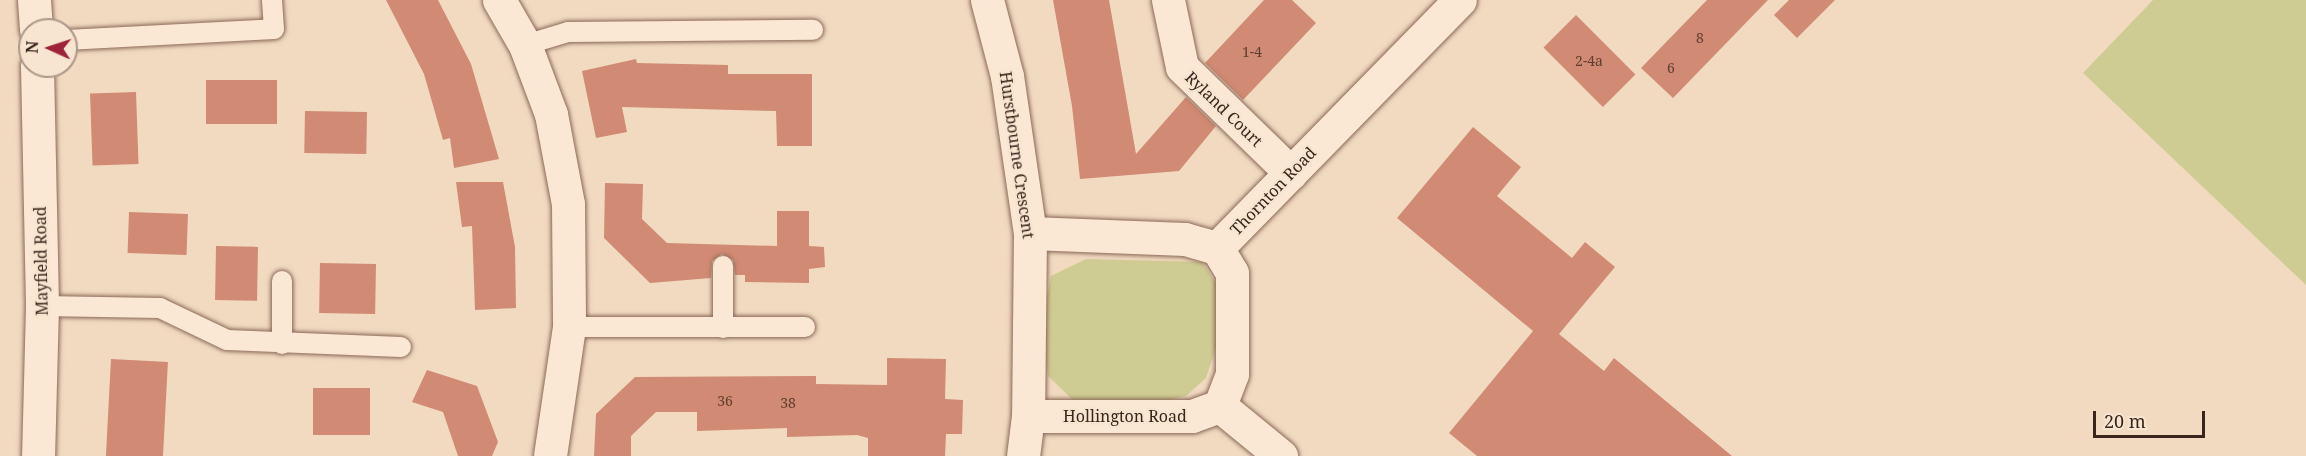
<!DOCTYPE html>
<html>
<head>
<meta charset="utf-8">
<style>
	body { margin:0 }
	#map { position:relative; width:2306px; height:456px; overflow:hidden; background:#f1dac0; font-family:"Noto Serif",serif }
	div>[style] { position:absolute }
	.green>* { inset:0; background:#cfcc93 }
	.building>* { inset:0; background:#d18a73; transform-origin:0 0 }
	.roads { filter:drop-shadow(0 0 2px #8b6957) drop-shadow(0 0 2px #8b6957) }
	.lane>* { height:20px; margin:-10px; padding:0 10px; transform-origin:10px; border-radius:10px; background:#fbe8d4 }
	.street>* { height:33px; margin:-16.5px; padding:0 16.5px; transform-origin:16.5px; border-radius:16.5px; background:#fbe8d4 }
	span { translate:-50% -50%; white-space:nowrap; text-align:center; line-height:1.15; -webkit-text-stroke:5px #f7e5d0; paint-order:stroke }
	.number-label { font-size:14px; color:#5f3e32 }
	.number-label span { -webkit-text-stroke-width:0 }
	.street-label { font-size:16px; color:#39251c }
	.north { position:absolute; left:18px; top:18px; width:60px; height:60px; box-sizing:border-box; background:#f7e5d0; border:2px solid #ab9888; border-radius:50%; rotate:273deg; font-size:16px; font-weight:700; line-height:24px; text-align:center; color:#39251c }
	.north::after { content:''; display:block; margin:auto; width:21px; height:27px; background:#9d2339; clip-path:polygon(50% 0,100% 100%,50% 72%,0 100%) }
	.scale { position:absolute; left:2093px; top:411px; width:112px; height:27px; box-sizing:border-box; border:3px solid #39251c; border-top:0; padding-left:8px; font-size:18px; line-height:21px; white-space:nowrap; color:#39251c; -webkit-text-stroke:4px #f7e5d0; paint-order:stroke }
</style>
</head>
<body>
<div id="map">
	<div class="green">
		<div style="clip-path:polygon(2153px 0,2306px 0,2306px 285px,2083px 73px)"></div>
		<div style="clip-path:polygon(1086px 259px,1202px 262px,1217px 285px,1219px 338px,1206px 378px,1186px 396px,1150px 404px,1075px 402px,1048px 376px,1041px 328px,1051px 276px)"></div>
	</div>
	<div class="building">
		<div style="clip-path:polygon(386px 0,438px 0,471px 64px,499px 159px,454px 168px,450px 138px,443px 140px,424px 74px)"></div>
		<div style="clip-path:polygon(1053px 0,1109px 0,1136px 154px,1186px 97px,1216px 126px,1179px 171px,1080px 179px,1072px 106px)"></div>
		<div style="clip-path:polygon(1264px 0,1292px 0,1316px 23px,1243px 100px,1205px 63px)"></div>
		<div style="clip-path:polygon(1707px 0,1768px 0,1673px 98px,1641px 68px)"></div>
		<div style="clip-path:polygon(1789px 0,1835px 0,1797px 38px,1774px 15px)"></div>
		<div style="left:1576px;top:15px;width:84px;height:46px;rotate:45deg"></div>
		<div style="clip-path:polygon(636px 59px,637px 63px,728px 65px,728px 74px,812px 74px,812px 146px,777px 146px,776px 111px,622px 107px,627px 132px,596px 138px,582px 71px)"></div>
		<div style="left:277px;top:80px;width:44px;height:71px;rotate:90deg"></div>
		<div style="left:136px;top:92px;width:72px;height:46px;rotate:88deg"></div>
		<div style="left:305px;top:111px;width:62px;height:42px;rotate:1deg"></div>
		<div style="clip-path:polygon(1473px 127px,1521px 167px,1497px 196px,1572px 258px,1585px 242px,1615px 267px,1559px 334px,1604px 371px,1614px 358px,1732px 456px,1477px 456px,1449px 433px,1533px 331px,1397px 218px)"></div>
		<div style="clip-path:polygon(456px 182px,503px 182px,515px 247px,516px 308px,475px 310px,472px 226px,462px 227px)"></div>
		<div style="clip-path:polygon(605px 183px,643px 184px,642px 219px,667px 243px,777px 246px,777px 211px,809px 211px,809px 246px,824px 247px,825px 267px,809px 269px,809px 283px,745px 282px,745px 275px,735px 275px,733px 260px,722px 254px,712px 261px,711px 278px,650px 283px,604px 238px)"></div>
		<div style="left:129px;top:212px;width:59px;height:41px;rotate:2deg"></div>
		<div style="left:216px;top:246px;width:42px;height:54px;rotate:1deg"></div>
		<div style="left:320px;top:263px;width:56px;height:50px;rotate:1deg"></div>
		<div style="clip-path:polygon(887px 358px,946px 359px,945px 399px,963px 400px,962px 434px,946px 434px,945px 456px,868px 456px,868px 438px,857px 435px,787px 437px,787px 428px,697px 431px,697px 412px,656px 412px,631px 436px,631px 456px,594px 456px,596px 414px,635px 377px,816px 376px,816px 384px,887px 385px)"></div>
		<div style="left:111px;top:359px;width:57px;height:97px;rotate:3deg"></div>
		<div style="clip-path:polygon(427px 370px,477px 386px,498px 442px,492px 456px,458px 456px,443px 412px,412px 402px)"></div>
		<div style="left:313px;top:388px;width:57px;height:47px"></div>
	</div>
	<div class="roads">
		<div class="lane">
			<div style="left:66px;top:40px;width:208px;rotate:-3deg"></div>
			<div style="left:274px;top:29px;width:29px;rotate:-94deg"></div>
			<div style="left:525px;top:45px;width:45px;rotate:-16.8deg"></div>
			<div style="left:568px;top:32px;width:245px;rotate:-0.5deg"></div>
			<div style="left:42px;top:306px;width:118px;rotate:1deg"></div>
			<div style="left:160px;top:308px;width:74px;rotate:25.5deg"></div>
			<div style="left:227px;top:340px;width:174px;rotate:2.3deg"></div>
			<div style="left:569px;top:327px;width:236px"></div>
			<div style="left:723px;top:328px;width:62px;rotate:-90deg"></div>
			<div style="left:282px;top:344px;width:63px;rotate:-90deg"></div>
		</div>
		<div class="street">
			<div style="left:34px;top:0;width:30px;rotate:86deg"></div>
			<div style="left:499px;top:0;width:52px;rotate:60deg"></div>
			<div style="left:525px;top:45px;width:74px;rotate:69.4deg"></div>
			<div style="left:551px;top:114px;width:92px;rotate:79.3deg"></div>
			<div style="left:568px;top:204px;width:123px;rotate:89.5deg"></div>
			<div style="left:569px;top:327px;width:130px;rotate:98.4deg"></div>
			<div style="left:987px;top:0;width:79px;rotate:75.3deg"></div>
			<div style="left:1007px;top:76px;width:159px;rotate:81.7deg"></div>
			<div style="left:1030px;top:233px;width:183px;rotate:90.6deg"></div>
			<div style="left:1028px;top:416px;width:40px;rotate:97.1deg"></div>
			<div style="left:1168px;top:0;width:68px;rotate:78.2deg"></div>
			<div style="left:1182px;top:67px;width:152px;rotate:44.2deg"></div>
			<div style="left:37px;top:66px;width:240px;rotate:88.8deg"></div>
			<div style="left:42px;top:306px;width:150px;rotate:91.5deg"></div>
			<div style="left:1030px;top:233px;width:155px;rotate:2.2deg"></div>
			<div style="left:1185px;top:239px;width:33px;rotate:16deg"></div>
			<div style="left:1217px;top:248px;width:347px;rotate:-45.6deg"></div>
			<div style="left:1217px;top:248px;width:29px;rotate:59deg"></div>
			<div style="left:1232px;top:273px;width:101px;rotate:90deg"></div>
			<div style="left:1232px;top:374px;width:34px;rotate:111deg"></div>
			<div style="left:1220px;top:406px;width:79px;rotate:39.3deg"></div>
			<div style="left:1028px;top:416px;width:164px"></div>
			<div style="left:1192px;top:416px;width:30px;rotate:-20deg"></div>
		</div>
	</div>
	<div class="number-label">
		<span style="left:1700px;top:38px">8</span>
		<span style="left:1252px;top:52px">1-4</span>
		<span style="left:1589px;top:61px">2-4a</span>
		<span style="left:1671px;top:68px">6</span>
		<span style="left:725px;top:401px">36</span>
		<span style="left:788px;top:403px">38</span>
	</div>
	<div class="street-label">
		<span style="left:1224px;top:109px;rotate:44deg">Ryland Court</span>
		<span style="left:1017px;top:155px;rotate:82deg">Hurstbourne Crescent</span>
		<span style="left:1273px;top:191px;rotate:-46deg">Thornton Road</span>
		<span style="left:41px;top:261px;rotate:-91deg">Mayfield Road</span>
		<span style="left:1125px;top:416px">Hollington Road</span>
	</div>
	<div class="north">N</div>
	<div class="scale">20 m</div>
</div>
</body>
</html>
